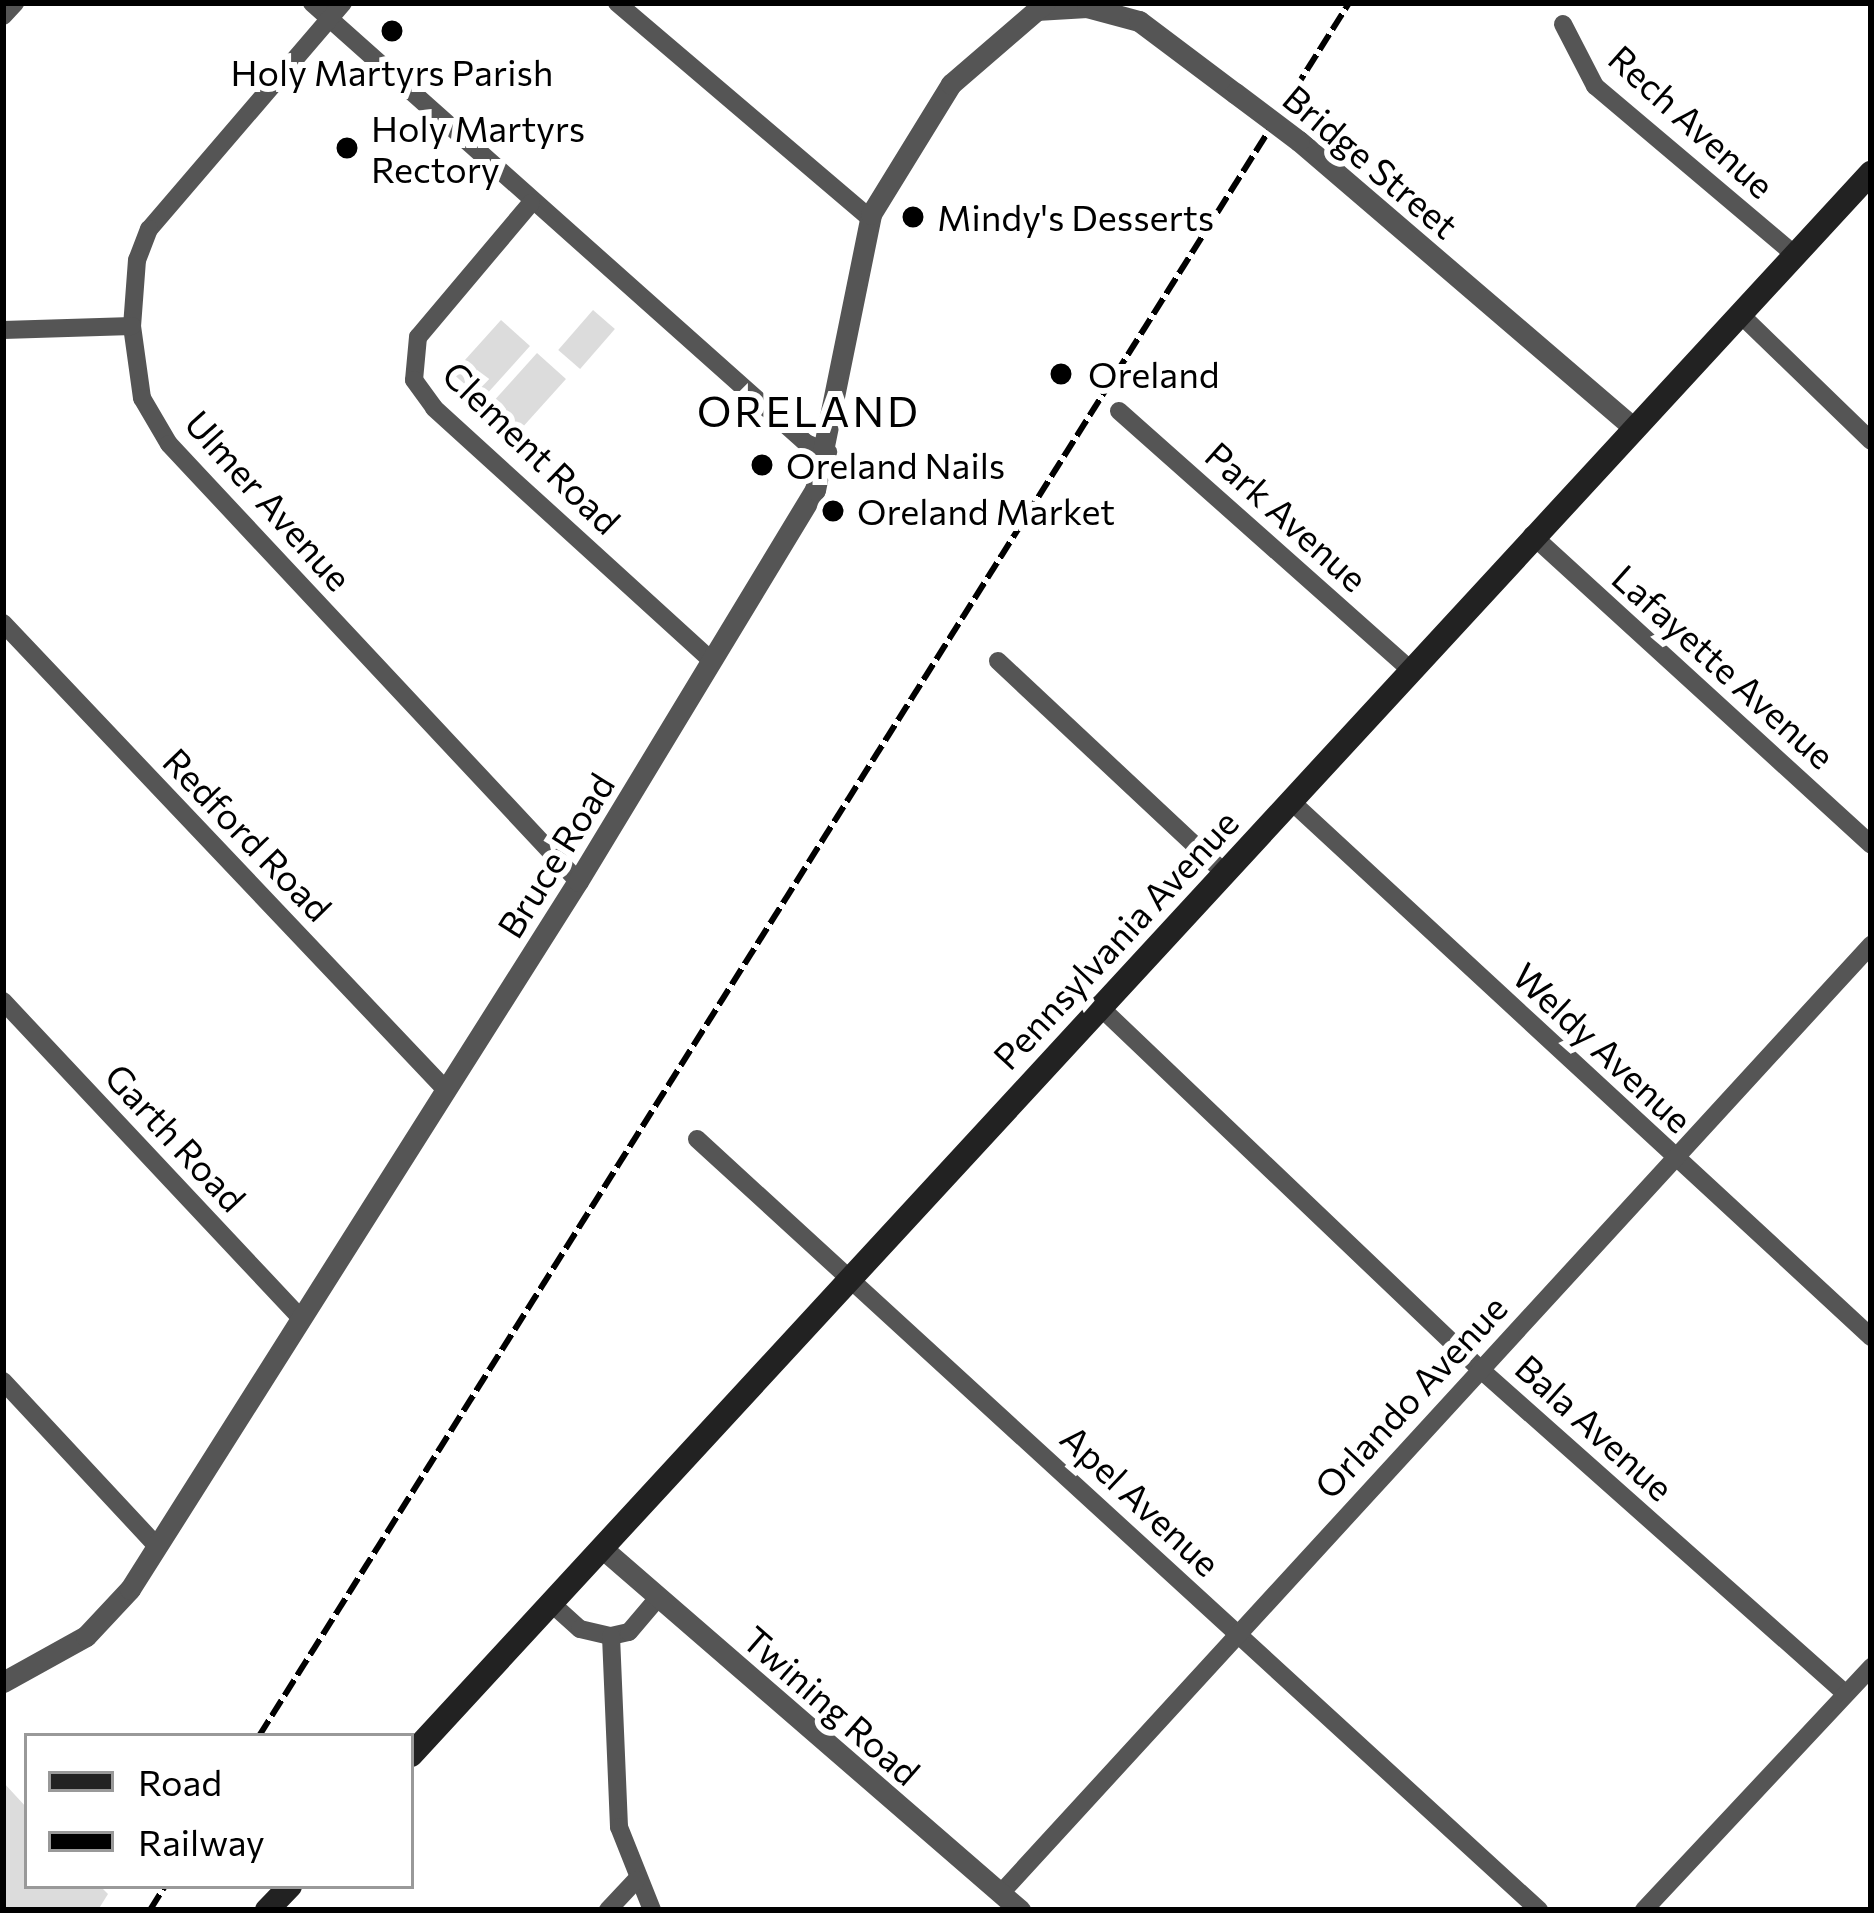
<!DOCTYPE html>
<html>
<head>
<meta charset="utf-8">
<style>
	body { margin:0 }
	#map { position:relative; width:1874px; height:1913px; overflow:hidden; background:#fff; font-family:Commissioner,sans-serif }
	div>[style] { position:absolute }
	.green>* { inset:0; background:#dcdcdc; transform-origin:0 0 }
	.minor>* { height:18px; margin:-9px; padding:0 9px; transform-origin:9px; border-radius:9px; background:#555 }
	.tertiary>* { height:21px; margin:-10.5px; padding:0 10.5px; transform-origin:10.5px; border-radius:10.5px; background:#555 }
	.secondary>* { height:24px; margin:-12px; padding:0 12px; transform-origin:12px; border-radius:12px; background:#222 }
	.rail>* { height:6px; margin-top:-3px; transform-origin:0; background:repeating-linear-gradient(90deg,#000 0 18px,transparent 0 24px) }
	.tertiary-bridge>* { height:21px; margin:-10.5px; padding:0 10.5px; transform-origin:10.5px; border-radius:10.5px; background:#555 }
	.dots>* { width:33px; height:33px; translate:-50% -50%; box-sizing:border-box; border:6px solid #fff; border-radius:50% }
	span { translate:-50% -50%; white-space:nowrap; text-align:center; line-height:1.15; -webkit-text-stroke:12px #fff; paint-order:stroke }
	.poi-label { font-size:36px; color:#000 }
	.left { translate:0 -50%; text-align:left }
	.street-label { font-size:36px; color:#000 }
	.quarter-label { font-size:42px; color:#000; letter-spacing:3px }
	.frame { position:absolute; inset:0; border:6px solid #000; pointer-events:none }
	.legend { position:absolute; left:24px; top:1733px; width:390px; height:156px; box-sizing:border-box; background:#fff; border:3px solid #999; margin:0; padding:15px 21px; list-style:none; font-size:36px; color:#000 }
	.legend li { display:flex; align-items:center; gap:24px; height:60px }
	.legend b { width:60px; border:3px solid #999 }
</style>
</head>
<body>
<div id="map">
	<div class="green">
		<div style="left:593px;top:310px;width:29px;height:53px;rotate:41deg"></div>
		<div style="left:501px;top:320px;width:39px;height:72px;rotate:42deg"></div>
		<div style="left:537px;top:353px;width:39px;height:72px;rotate:42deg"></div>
		<div style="clip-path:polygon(3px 1782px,27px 1808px,27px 1886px,100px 1886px,108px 1894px,98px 1910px,3px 1910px)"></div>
	</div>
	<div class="minor">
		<div style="left:312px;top:3px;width:662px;rotate:41.69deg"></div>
		<div style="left:806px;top:443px;width:24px;rotate:22deg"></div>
		<div style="left:343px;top:3px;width:298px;rotate:130.6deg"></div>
		<div style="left:149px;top:229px;width:33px;rotate:111deg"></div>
		<div style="left:137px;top:260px;width:66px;rotate:94.3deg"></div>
		<div style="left:132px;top:326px;width:73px;rotate:82.1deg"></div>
		<div style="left:142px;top:398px;width:53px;rotate:59.6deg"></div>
		<div style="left:169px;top:444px;width:599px;rotate:46.9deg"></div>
		<div style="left:617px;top:3px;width:332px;rotate:40.4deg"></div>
		<div style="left:3px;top:16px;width:18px;rotate:-47deg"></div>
		<div style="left:1563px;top:24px;width:70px;rotate:62.7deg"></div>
		<div style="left:1595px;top:86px;width:262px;rotate:40.2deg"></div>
		<div style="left:531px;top:203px;width:175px;rotate:130.1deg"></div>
		<div style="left:418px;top:337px;width:43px;rotate:95.3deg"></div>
		<div style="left:414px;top:380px;width:34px;rotate:54deg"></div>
		<div style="left:434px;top:408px;width:376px;rotate:42.3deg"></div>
		<div style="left:1740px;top:314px;width:182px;rotate:44.1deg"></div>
		<div style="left:3px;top:330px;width:129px;rotate:-1.8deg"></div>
		<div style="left:1119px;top:411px;width:390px;rotate:41.6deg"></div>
		<div style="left:1532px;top:535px;width:459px;rotate:42.4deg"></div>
		<div style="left:3px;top:623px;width:644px;rotate:46.51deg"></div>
		<div style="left:998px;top:661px;width:313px;rotate:43.1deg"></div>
		<div style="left:1293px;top:803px;width:787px;rotate:42.73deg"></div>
		<div style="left:3px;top:1001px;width:435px;rotate:46.8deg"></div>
		<div style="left:1098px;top:1005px;width:528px;rotate:43.62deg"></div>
		<div style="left:1480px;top:1369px;width:489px;rotate:41.6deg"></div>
		<div style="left:697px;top:1139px;width:1142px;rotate:42.48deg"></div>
		<div style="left:3px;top:1381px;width:227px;rotate:47deg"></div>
		<div style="left:551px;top:1603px;width:39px;rotate:42deg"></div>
		<div style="left:580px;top:1629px;width:32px;rotate:13deg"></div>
		<div style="left:611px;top:1636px;width:18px;rotate:-13deg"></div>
		<div style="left:629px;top:1632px;width:43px;rotate:-49.7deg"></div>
		<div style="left:611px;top:1636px;width:191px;rotate:87.6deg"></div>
		<div style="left:619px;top:1827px;width:89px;rotate:68.3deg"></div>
		<div style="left:1001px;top:1893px;width:1287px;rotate:-47.46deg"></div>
		<div style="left:608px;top:1910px;width:41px;rotate:-47deg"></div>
		<div style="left:1644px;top:1910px;width:333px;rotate:-46.9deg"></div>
	</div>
	<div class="tertiary">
		<div style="left:1036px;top:10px;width:51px;rotate:-3.4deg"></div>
		<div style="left:1087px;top:7px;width:54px;rotate:15.1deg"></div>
		<div style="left:1139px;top:21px;width:120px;rotate:36.9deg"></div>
		<div style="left:1299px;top:141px;width:441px;rotate:40.6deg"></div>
		<div style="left:602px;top:1548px;width:553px;rotate:40.89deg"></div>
		<div style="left:3px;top:1682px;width:95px;rotate:-29deg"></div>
		<div style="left:86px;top:1636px;width:64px;rotate:-46.9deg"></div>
		<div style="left:130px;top:1589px;width:838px;rotate:-57.68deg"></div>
		<div style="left:578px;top:881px;width:457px;rotate:-58.8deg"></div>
		<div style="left:815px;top:490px;width:282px;rotate:-78.5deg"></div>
		<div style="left:871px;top:214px;width:153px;rotate:-58.4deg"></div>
		<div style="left:951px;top:84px;width:124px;rotate:-40.8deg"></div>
	</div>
	<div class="secondary">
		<div style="left:411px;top:1755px;width:2153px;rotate:-47.3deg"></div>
		<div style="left:267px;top:1910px;width:33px;rotate:-46deg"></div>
	</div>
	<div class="rail">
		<div style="left:259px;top:1736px;width:2047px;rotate:-57.83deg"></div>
		<div style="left:150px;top:1910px;width:28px;rotate:-58deg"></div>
	</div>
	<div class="tertiary-bridge">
		<div style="left:1235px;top:93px;width:80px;rotate:36.9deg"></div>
	</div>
	<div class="dots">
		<div style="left:392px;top:31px;background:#000"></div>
		<div style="left:347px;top:148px;background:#000"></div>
		<div style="left:913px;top:217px;background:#000"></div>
		<div style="left:1061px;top:374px;background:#000"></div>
		<div style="left:762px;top:465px;background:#000"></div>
		<div style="left:833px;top:511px;background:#000"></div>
	</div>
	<div class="poi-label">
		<span style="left:392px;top:72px">Holy Martyrs Parish</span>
		<span class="left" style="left:371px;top:148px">Holy Martyrs<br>Rectory</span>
		<span class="left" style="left:937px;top:217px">Mindy's Desserts</span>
		<span class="left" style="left:1088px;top:374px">Oreland</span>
		<span class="left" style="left:786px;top:465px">Oreland Nails</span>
		<span class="left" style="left:857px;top:511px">Oreland Market</span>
	</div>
	<div class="street-label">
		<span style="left:1692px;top:121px;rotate:42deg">Rech Avenue</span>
		<span style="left:1371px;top:161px;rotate:40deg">Bridge Street</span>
		<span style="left:532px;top:447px;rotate:44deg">Clement Road</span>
		<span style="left:269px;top:500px;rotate:48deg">Ulmer Avenue</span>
		<span style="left:1287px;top:516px;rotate:42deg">Park Avenue</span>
		<span style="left:1724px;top:666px;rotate:42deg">Lafayette Avenue</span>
		<span style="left:248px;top:834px;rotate:46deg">Redford Road</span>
		<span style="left:555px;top:855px;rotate:-58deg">Bruce Road</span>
		<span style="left:1115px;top:939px;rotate:-47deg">Pennsylvania Avenue</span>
		<span style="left:1603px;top:1047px;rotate:43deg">Weldy Avenue</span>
		<span style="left:176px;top:1137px;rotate:47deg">Garth Road</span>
		<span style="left:1410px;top:1396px;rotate:-47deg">Orlando Avenue</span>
		<span style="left:1595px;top:1427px;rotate:42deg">Bala Avenue</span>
		<span style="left:1141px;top:1500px;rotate:43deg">Apel Avenue</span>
		<span style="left:832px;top:1705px;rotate:41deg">Twining Road</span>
	</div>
	<div class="quarter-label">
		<span style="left:809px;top:410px">ORELAND</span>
	</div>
	<div class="frame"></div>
	<ul class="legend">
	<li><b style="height:15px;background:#222"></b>Road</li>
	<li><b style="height:15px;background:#000"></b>Railway</li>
	</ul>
</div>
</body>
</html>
